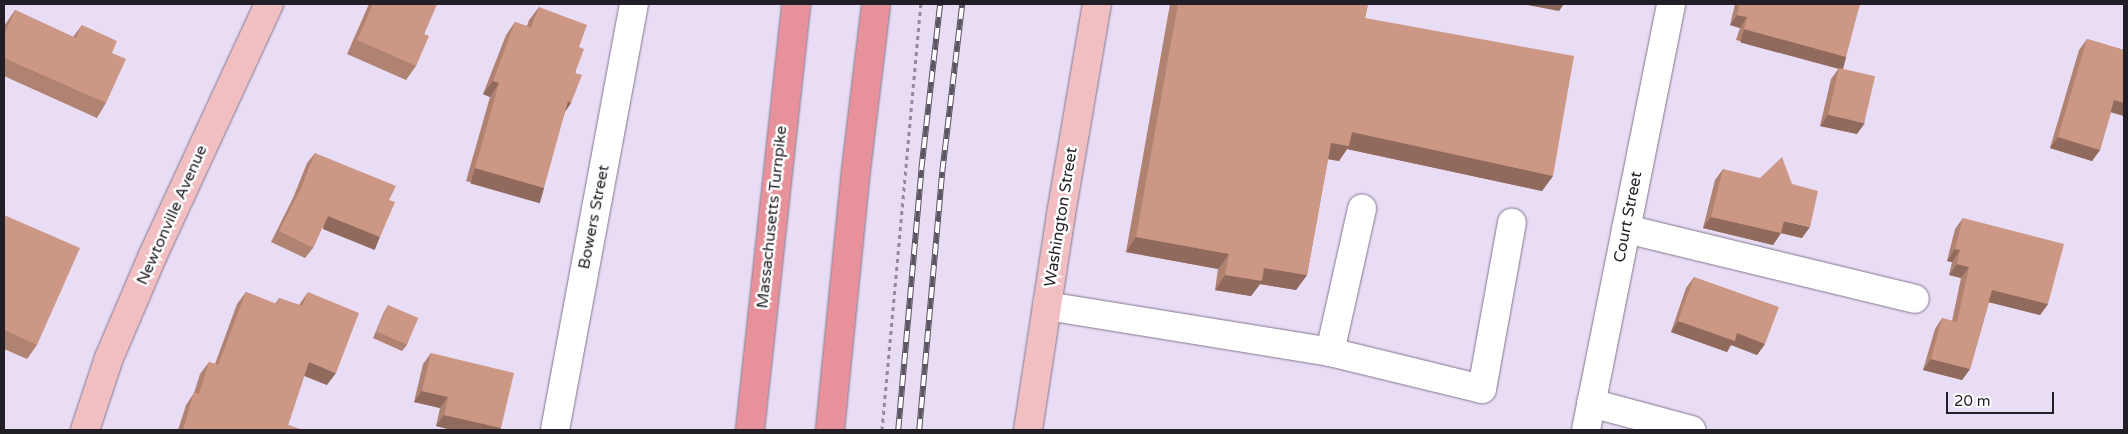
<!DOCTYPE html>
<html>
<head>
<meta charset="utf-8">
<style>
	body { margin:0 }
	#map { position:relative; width:2128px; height:434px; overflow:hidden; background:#e9ddf6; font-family:"Varela Round",sans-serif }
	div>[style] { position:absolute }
	.path>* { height:3px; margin-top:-1.5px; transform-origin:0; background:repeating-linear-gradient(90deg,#938a9c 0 4px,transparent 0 8px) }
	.roads { filter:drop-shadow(0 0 1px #81778c) drop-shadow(0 0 1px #81778c) }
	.minor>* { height:28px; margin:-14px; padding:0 14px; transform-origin:14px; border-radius:14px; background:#fff }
	.major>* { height:28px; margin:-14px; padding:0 14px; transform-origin:14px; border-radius:14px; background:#f1bec2 }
	.highway>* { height:28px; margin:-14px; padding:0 14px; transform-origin:14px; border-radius:14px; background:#e7929a }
	.rail>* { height:5.5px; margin-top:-2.75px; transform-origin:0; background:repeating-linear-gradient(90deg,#fff 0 11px,#5c5663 0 22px); box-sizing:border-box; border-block:1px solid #5c5663 }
	.wall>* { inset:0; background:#b08272 }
	.shaded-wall>* { inset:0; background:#906a5d; transform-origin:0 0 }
	.building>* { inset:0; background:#cd9785; transform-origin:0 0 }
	span { translate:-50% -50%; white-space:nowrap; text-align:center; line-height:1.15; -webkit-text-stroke:5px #fff; paint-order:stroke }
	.street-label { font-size:16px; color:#221e26 }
	.frame { position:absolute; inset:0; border:5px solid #221e26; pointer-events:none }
	.scale { position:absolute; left:1946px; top:392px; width:108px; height:22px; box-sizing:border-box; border:2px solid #221e26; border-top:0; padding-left:6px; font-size:15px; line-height:18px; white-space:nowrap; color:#221e26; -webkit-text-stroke:4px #fff; paint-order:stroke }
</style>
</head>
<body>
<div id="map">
	<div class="path">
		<div style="left:882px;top:430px;width:428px;rotate:-84.8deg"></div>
	</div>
	<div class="roads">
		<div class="minor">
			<div style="left:1626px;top:229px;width:297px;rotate:13.6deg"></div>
			<div style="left:1047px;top:306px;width:287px;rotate:9.2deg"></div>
			<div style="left:1330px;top:352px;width:156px;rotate:13.7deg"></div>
			<div style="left:1482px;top:389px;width:169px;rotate:-79.8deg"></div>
			<div style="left:1330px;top:352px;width:147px;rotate:-77.4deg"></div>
			<div style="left:1591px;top:403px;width:104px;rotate:15.1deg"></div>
			<div style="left:555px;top:430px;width:433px;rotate:-79.5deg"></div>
			<div style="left:1586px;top:430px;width:434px;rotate:-78.7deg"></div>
		</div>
		<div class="major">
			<div style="left:85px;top:430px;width:76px;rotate:-71.6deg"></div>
			<div style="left:109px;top:358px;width:112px;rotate:-66.9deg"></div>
			<div style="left:153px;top:255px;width:277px;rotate:-65.2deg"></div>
			<div style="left:1028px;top:430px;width:219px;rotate:-81.3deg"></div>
			<div style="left:1061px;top:214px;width:213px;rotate:-80.3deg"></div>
		</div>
		<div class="highway">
			<div style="left:750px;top:430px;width:428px;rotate:-83.8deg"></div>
			<div style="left:830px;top:430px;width:261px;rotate:-84.3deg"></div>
			<div style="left:856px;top:170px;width:167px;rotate:-83.1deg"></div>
		</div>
	</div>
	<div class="rail">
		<div style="left:898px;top:430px;width:261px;rotate:-84.9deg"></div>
		<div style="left:921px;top:170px;width:167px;rotate:-83.5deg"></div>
		<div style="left:919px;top:430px;width:259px;rotate:-84.9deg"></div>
		<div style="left:942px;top:172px;width:169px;rotate:-83.2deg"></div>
	</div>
	<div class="wall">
		<div style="clip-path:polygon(369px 4px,437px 4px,424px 34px,416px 66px,406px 80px,347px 54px)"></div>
		<div style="clip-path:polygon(1170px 4px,1368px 4px,1365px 18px,1553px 176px,1542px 191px,1347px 149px,1339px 161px,1328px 159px,1307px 275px,1296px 290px,1260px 284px,1251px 296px,1215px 290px,1218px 269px,1126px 252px)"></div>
		<div style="clip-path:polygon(1735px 4px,1860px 4px,1838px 68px,1736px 40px,1740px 28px,1730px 25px)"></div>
		<div style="clip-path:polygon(539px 7px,579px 47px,571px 103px,565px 112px,535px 201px,466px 181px,490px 97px,483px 94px,506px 35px,515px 22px,527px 26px,529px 20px)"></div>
		<div style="clip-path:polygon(15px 10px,73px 37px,82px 25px,112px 53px,106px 103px,97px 118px,4px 76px,4px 26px)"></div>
		<div style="clip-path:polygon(2087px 39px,2124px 50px,2124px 116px,2111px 112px,2100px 150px,2092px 161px,2050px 148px,2079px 50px)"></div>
		<div style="clip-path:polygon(1839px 68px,1857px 134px,1820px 126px,1831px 79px)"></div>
		<div style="clip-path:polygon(315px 153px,389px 200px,373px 248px,322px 227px,313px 248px,305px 258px,271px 242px,293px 198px,307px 163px)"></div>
		<div style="clip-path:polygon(1723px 169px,1802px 238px,1781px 233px,1773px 245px,1703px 228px,1715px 180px)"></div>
		<div style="clip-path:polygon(4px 215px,37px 345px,27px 359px,4px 349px)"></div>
		<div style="clip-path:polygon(1963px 218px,2048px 304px,2040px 315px,1989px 302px,1970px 369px,1962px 380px,1923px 370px,1935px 329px,1942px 318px,1952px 321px,1961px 278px,1949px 275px,1952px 262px,1947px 261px,1955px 229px)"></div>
		<div style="clip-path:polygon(1694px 277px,1765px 344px,1757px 355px,1731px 345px,1727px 352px,1671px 332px,1686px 288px)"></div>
		<div style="clip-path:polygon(246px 292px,275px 304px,279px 298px,299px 305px,308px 292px,327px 385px,304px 376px,288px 425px,302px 430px,178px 430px,186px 405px,194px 393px,200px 374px,209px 362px,215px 364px,237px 304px)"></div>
		<div style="clip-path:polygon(388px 305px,407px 345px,402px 351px,373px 338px,384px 312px)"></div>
		<div style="clip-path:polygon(431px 353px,501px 428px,500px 430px,452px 430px,436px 426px,440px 408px,414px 402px,423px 364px)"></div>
	</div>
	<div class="shaded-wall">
		<div style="clip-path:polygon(1522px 4px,1564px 4px,1559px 11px)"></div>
		<div style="clip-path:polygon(1737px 15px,1747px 17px,1740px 28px,1730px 25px)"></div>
		<div style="left:1744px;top:29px;width:106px;height:14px;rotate:15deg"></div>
		<div style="clip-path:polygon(493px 81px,499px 83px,490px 97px,483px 94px)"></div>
		<div style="clip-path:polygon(2114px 100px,2124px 103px,2124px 116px,2107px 111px)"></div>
		<div style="clip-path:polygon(568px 101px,571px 103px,562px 116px)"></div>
		<div style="clip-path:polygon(1828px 115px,1865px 123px,1857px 134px,1820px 126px)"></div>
		<div style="clip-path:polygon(1352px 132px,1553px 176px,1542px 191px,1347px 149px,1339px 161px,1321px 158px,1331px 143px)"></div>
		<div style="clip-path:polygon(2058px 137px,2100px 150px,2092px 161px,2050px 148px)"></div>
		<div style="left:475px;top:168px;width:72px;height:16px;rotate:16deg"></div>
		<div style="left:328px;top:216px;width:56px;height:14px;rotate:22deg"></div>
		<div style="clip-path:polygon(1711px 217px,1781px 233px,1773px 245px,1703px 228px)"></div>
		<div style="clip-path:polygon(1784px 221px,1810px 227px,1802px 238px,1776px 232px)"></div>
		<div style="clip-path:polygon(1136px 237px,1229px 254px,1218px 269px,1126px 252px)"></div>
		<div style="clip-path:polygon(1955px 249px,1960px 250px,1952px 262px,1947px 261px)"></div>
		<div style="clip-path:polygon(1957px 264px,1969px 267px,1961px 278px,1949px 275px)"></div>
		<div style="clip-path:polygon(1264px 268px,1307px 275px,1296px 290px,1260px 284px,1251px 296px,1215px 290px,1225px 275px)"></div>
		<div style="clip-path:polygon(1992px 290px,2048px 304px,2040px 315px,1984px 301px)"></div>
		<div style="clip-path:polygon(1678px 321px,1737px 333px,1765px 344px,1757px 355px,1731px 345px,1727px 352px,1671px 332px)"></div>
		<div style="clip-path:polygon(1931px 359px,1970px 369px,1962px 380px,1923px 370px)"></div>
		<div style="clip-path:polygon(309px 362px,336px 373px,327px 385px,300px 374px)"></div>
		<div style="clip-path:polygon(422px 391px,448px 397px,440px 408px,414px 402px)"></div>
		<div style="clip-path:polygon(444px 415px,501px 428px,500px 430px,452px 430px,436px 426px)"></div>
	</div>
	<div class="building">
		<div style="clip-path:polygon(373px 4px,437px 4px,424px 34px,429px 36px,416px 66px,357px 40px)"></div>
		<div style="clip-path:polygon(1178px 4px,1368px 4px,1365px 18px,1574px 56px,1553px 176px,1352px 132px,1349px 146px,1331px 143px,1307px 275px,1264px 268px,1262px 281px,1225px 275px,1229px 254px,1136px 237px)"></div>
		<div style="clip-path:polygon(1740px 4px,1860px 4px,1846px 57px,1744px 29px,1747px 17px,1737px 15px)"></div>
		<div style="clip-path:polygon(539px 7px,587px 25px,579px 47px,584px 49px,575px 73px,582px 75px,571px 103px,568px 101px,544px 188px,475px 168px,499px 83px,493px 81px,515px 22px,531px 28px)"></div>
		<div style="clip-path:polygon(15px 10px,76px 38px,82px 25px,117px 41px,112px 53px,126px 59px,106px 103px,4px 58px,4px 35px)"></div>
		<div style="clip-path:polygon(2087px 39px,2124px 50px,2124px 103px,2114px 100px,2100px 150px,2058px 137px)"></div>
		<div style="left:1839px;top:68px;width:37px;height:48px;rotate:13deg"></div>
		<div style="clip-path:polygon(315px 153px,396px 186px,389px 200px,395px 202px,380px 237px,328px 216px,313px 248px,279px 231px,301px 188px)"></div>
		<div style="clip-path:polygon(1782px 157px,1792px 184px,1818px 191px,1810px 227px,1784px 221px,1781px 233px,1711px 217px,1723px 169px,1760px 178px)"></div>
		<div style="clip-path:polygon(4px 215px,80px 248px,37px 345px,4px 330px)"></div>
		<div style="clip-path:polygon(1963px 218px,2064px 244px,2048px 304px,1992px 290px,1970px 369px,1931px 359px,1942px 318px,1957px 322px,1969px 267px,1957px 264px,1960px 250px,1955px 249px)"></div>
		<div style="clip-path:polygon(1694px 277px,1779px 307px,1765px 344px,1737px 333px,1735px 341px,1678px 321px)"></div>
		<div style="clip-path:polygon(246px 292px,277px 304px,279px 298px,302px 306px,308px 292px,359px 313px,336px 373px,309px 362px,288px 425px,302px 430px,183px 430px,194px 392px,199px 394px,209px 362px,218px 365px)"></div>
		<div style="left:388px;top:305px;width:33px;height:29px;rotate:23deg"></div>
		<div style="clip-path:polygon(431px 353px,514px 373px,501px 428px,444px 415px,448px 397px,422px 391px)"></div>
	</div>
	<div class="street-label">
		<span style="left:172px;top:215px;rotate:-66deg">Newtonville Avenue</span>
		<span style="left:594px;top:217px;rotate:-79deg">Bowers Street</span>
		<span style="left:772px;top:217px;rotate:-84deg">Massachusetts Turnpike</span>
		<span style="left:1061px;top:217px;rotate:-81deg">Washington Street</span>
		<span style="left:1628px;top:217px;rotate:-79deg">Court Street</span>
	</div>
	<div class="frame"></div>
	<div class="scale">20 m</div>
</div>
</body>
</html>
